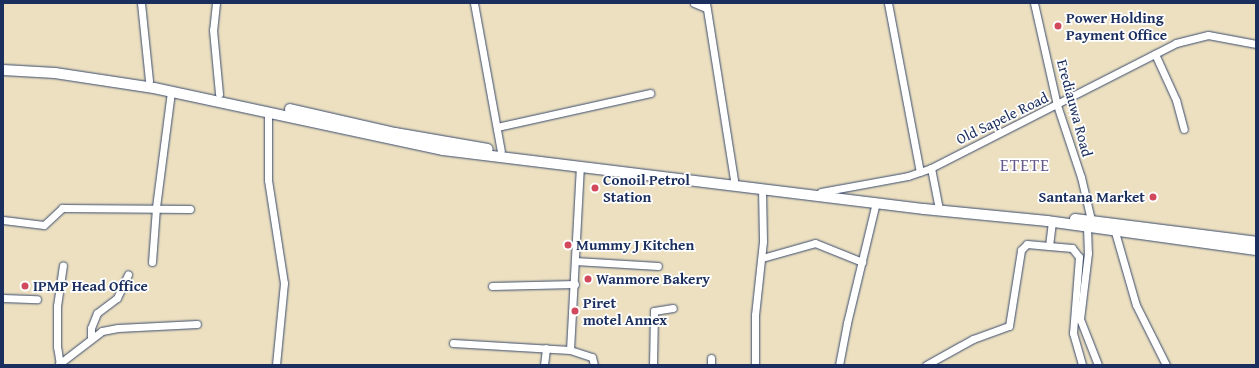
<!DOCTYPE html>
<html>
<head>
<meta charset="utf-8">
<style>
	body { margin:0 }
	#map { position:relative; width:1259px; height:368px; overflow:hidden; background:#ece0c0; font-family:"Gentium Book Plus",serif }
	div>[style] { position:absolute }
	.roads { filter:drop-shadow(0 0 1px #3a4a6d) drop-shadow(0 0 1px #3a4a6d) }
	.minor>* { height:7px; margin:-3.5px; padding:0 3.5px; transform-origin:3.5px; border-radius:3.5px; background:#fff }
	.highway>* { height:10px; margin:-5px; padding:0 5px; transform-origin:5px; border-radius:5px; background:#fff }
	.dots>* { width:11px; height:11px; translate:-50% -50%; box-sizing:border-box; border:2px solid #fff; border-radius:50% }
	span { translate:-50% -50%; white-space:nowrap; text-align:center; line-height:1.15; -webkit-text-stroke:3.5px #fff; paint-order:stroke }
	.poi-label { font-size:15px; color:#1b2f5e; font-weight:700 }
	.left { translate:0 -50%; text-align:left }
	.right { translate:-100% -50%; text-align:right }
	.street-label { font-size:15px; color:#1b2f5e }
	.quarter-label { font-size:17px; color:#675a8a; letter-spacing:1px }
	.frame { position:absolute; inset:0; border:4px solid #1b2f5e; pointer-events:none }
</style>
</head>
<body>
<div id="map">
	<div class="roads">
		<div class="minor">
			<div style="left:141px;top:3px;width:78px;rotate:84.1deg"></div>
			<div style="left:216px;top:3px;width:27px;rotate:96deg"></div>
			<div style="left:213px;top:30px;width:64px;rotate:84.6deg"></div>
			<div style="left:474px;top:3px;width:150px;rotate:79.7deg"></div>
			<div style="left:694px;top:3px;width:13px;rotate:23deg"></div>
			<div style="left:706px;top:3px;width:179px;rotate:81deg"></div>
			<div style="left:888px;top:3px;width:172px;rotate:79.3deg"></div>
			<div style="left:1034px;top:3px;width:105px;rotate:77.3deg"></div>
			<div style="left:1057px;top:105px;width:76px;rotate:71.6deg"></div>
			<div style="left:1081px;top:177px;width:44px;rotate:76.9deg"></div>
			<div style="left:1155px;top:54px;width:51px;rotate:65.5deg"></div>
			<div style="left:1176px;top:100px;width:30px;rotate:75deg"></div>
			<div style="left:268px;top:111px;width:69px;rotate:90deg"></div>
			<div style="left:268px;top:180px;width:104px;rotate:81.2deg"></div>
			<div style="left:284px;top:283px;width:82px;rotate:95.6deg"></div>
			<div style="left:497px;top:127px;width:157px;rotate:-12.5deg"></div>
			<div style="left:931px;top:168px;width:38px;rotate:79deg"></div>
			<div style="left:821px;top:192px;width:88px;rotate:-10.4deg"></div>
			<div style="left:908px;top:176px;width:24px;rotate:-19deg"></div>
			<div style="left:931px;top:168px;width:275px;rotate:-27deg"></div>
			<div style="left:1176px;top:43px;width:33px;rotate:-14deg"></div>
			<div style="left:1208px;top:35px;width:49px;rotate:10.6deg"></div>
			<div style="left:3px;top:220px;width:41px;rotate:7deg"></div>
			<div style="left:44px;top:225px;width:25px;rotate:-43deg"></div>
			<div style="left:62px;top:208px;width:128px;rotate:0.4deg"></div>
			<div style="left:1087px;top:227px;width:26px;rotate:88deg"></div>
			<div style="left:1088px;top:253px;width:66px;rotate:96.9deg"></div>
			<div style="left:1080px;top:319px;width:49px;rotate:68.6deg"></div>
			<div style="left:1115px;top:232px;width:76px;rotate:74deg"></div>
			<div style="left:1136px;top:305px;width:67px;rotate:63.4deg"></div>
			<div style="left:1049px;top:246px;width:23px;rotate:5deg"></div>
			<div style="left:1072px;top:248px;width:11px;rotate:52deg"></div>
			<div style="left:1079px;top:257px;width:76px;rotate:94.5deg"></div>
			<div style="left:1073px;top:333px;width:33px;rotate:74deg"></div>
			<div style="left:762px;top:258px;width:55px;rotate:-15.8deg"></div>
			<div style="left:815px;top:243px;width:51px;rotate:22deg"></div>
			<div style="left:575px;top:261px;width:83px;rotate:3.4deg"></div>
			<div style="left:152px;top:262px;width:55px;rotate:-85.8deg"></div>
			<div style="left:156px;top:207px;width:117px;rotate:-82.6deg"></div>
			<div style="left:492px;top:286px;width:83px;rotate:-1.4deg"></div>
			<div style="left:3px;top:298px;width:34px;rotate:2deg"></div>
			<div style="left:91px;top:338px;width:10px;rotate:-90deg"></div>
			<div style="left:91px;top:328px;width:16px;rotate:-68deg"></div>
			<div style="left:97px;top:313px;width:25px;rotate:-37deg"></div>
			<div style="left:117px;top:298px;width:26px;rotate:-65deg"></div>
			<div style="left:453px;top:343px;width:117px;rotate:3.4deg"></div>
			<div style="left:570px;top:350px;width:23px;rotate:18deg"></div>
			<div style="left:592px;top:357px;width:8px;rotate:76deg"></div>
			<div style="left:570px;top:350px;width:183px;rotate:-86.9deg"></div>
			<div style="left:59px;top:364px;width:54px;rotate:-37.5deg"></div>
			<div style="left:102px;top:331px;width:16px;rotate:-11deg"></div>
			<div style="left:118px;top:328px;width:79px;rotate:-2.9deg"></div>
			<div style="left:60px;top:365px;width:18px;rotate:-99deg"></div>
			<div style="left:57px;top:347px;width:41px;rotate:-90deg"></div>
			<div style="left:57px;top:306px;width:41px;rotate:-81.7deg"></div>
			<div style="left:544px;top:365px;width:17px;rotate:-83deg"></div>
			<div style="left:653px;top:365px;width:54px;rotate:-88.9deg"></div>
			<div style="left:654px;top:311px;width:19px;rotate:-9deg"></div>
			<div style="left:711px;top:365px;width:7px;rotate:-90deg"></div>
			<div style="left:755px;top:365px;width:50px;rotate:-90deg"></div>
			<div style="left:755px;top:315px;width:74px;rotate:-83.8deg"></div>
			<div style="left:763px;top:241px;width:52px;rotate:-91.1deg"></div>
			<div style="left:839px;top:365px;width:43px;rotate:-79.2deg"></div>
			<div style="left:847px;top:323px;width:124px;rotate:-76.5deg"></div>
			<div style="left:926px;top:365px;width:54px;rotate:-29deg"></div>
			<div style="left:973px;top:339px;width:38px;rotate:-20deg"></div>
			<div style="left:1009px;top:326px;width:77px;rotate:-81deg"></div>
			<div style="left:1021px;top:250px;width:8px;rotate:-45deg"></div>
			<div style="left:1027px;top:244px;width:22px;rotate:5deg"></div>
			<div style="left:1049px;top:246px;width:24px;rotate:-83deg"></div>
		</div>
		<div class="highway">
			<div style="left:3px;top:70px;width:52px;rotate:3.3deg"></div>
			<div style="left:55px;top:73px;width:100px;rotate:8.6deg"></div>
			<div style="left:154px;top:88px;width:296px;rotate:12.1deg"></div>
			<div style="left:443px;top:150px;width:485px;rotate:7deg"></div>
			<div style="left:924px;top:209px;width:124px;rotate:5.6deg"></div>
			<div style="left:1047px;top:221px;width:211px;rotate:7.9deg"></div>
			<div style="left:290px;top:109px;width:108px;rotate:12.9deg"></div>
			<div style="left:395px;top:133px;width:94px;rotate:9.8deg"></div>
			<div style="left:1075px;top:219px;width:182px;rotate:7.2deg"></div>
		</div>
	</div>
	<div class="dots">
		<div style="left:1058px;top:26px;background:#d1495b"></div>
		<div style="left:595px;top:188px;background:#d1495b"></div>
		<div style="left:1153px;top:197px;background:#d1495b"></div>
		<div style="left:568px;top:245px;background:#d1495b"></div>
		<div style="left:588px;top:279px;background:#d1495b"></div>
		<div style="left:25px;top:286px;background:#d1495b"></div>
		<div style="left:575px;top:311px;background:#d1495b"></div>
	</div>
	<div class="poi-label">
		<span class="left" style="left:1066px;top:26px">Power Holding<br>Payment Office</span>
		<span class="left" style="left:603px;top:188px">Conoil Petrol<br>Station</span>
		<span class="right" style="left:1145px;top:197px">Santana Market</span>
		<span class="left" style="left:576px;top:245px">Mummy J Kitchen</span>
		<span class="left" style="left:596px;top:279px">Wanmore Bakery</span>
		<span class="left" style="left:33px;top:286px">IPMP Head Office</span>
		<span class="left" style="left:583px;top:311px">Piret<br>motel Annex</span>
	</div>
	<div class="street-label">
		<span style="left:1075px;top:108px;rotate:75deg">Erediauwa Road</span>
		<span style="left:1002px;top:118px;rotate:-26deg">Old Sapele Road</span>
	</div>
	<div class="quarter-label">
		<span style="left:1025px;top:165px">ETETE</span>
	</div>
	<div class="frame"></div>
</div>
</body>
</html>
